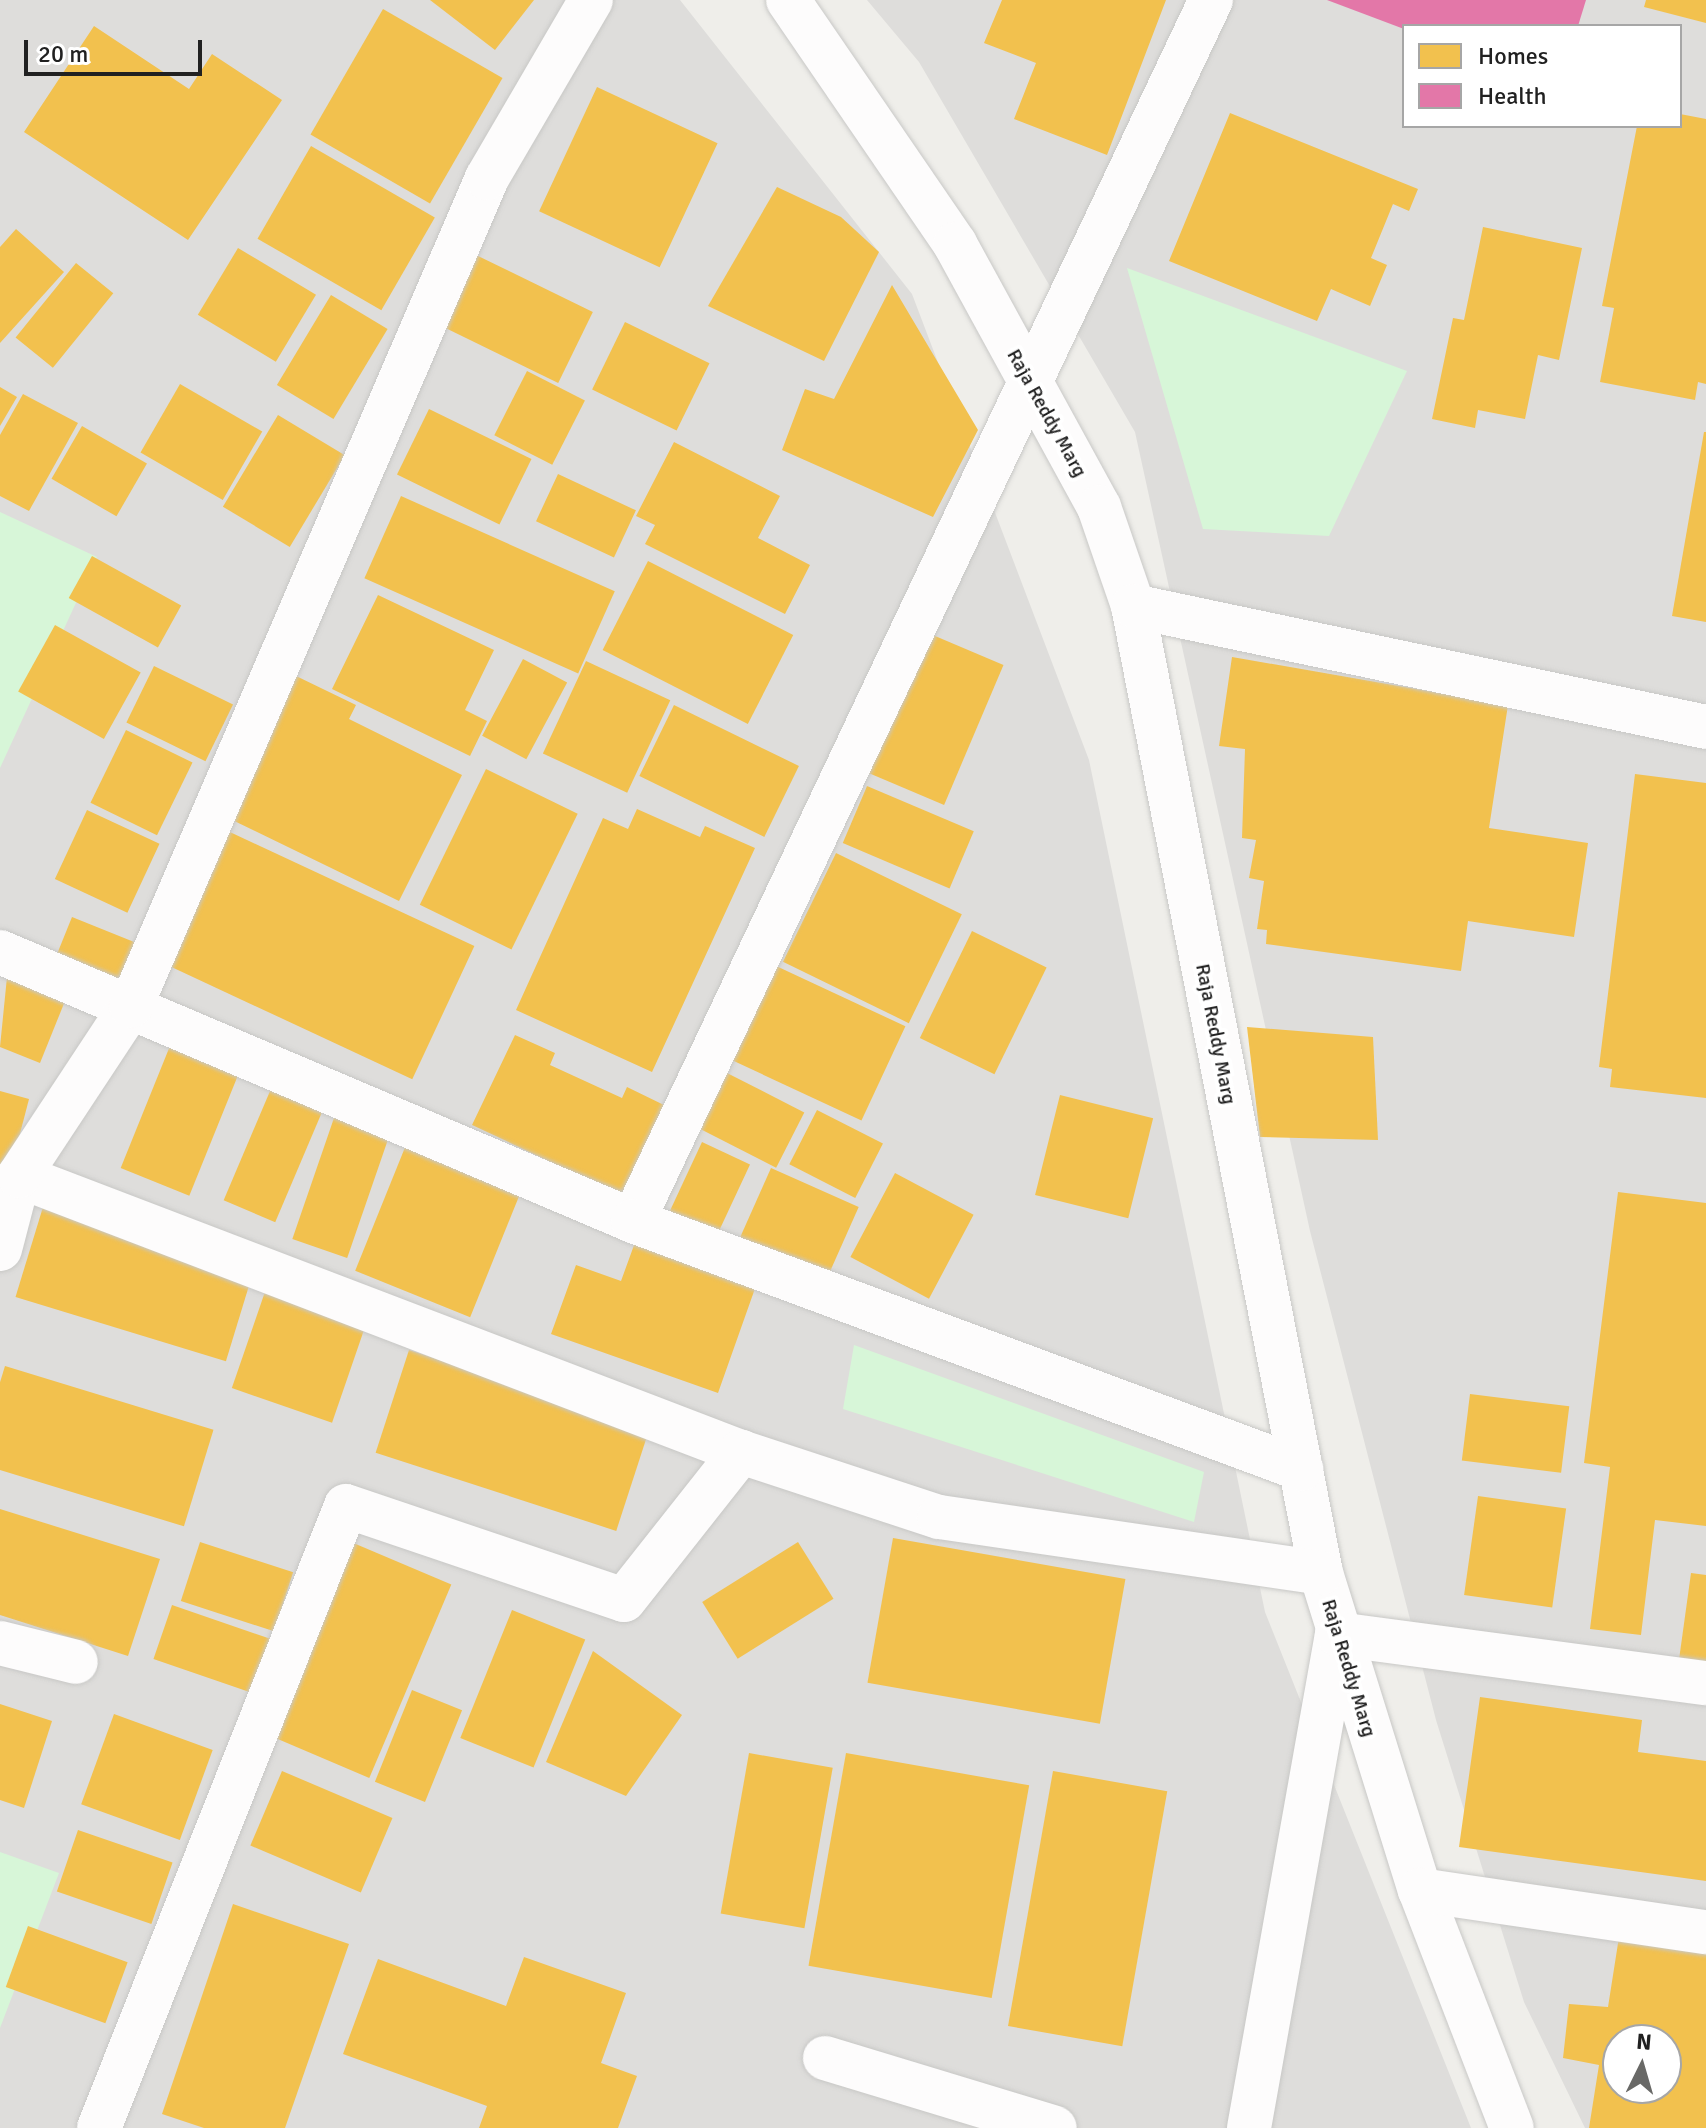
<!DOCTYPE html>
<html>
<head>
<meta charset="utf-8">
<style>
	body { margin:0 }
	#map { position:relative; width:1706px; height:2128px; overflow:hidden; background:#efeeea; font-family:Signika,sans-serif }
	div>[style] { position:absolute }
	.residential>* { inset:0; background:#dedddb }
	.park>* { inset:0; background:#d7f6d8 }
	.homes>* { inset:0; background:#f2c14e; transform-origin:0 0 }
	.health>* { inset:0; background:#e377a8 }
	.roads { filter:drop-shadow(0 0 2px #c8c8c6) drop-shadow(0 0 2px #c8c8c6) }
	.minor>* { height:44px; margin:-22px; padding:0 22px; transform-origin:22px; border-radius:22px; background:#fdfcfc }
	span { translate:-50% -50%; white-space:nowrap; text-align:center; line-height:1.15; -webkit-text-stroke:8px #fff; paint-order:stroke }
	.street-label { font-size:20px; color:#212121 }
	.legend { position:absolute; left:1402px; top:24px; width:280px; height:104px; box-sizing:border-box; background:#fff; border:2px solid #a6a6a6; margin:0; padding:10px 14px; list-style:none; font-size:24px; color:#212121 }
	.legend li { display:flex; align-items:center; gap:16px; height:40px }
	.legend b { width:40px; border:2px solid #a6a6a6 }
	.north { position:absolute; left:1602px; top:2024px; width:80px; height:80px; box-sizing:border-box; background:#fff; border:2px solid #a6a6a6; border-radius:50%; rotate:5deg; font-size:22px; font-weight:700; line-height:32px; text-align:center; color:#212121 }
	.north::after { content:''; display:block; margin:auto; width:28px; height:36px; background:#696967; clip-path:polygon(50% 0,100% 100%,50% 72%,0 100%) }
	.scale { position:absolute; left:24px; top:40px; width:178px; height:36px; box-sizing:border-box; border:4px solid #212121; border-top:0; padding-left:10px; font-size:24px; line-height:28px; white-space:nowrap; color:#212121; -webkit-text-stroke:6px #fff; paint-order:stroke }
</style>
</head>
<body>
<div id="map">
	<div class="residential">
		<div style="clip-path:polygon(0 0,680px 0,912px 294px,1089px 760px,1265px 1612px,1471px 2128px,0 2128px)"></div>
		<div style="clip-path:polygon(evenodd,867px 0,1706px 0,1706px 2128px,1585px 2128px,1524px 2002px,1436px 1720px,1310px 1231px,1135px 432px,919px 62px,867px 0,1404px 26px,1680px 26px,1680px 126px,1404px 126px,1404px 26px,867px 0,1618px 2040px,1666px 2040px,1666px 2088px,1618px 2088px,1618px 2040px)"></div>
	</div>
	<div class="park">
		<div style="clip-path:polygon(1127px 268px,1407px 371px,1329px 536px,1203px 529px)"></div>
		<div style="clip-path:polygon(0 512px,97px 557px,0 768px)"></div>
		<div style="clip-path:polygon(854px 1345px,1204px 1472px,1194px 1522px,843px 1409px)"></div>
		<div style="clip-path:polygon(0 1852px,59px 1873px,0 2028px)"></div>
	</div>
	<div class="homes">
		<div style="clip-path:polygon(430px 0,534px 0,495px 50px)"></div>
		<div style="clip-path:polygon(1002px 0,1166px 0,1107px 155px,1014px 119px,1036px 63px,984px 43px)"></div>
		<div style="clip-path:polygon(1646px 0,1706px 0,1706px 23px,1644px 7px)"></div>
		<div style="left:383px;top:9px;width:138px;height:145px;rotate:30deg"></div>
		<div style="clip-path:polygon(94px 26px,189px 89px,212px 54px,282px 100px,188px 240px,24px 132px)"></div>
		<div style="left:597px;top:87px;width:133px;height:137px;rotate:25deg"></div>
		<div style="clip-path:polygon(1230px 113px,1418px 189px,1409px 211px,1393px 204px,1371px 258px,1387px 265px,1370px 306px,1331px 289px,1317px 321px,1169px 261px)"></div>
		<div style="clip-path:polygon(1680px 114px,1706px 119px,1706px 384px,1698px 382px,1695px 400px,1600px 382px,1614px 308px,1602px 306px,1637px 126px,1680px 126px)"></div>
		<div style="left:311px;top:146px;width:143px;height:107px;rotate:30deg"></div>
		<div style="clip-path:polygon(777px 187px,841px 217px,879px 252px,824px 361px,708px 306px)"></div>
		<div style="clip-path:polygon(1483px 227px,1582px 248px,1559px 360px,1538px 355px,1525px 419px,1478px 410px,1475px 428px,1432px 419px,1453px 318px,1464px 320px)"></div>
		<div style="clip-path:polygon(16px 229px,64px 272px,0 343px,0 247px)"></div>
		<div style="left:238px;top:248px;width:91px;height:78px;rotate:31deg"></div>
		<div style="left:476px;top:255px;width:130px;height:79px;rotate:26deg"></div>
		<div style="left:76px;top:263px;width:48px;height:96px;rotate:39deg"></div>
		<div style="clip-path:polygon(892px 285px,978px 430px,933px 517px,782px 450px,805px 389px,834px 399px)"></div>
		<div style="left:331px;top:295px;width:66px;height:105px;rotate:31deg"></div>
		<div style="left:625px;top:322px;width:94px;height:75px;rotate:26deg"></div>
		<div style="left:527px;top:371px;width:65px;height:72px;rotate:27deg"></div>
		<div style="left:180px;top:384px;width:95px;height:79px;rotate:30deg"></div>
		<div style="clip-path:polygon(0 387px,17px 397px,0 426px)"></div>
		<div style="clip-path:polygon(23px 394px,78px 423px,29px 511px,0 496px,0 435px)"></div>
		<div style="left:429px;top:409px;width:114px;height:73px;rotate:26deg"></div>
		<div style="left:278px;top:415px;width:78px;height:107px;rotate:31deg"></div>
		<div style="left:82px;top:426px;width:75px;height:61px;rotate:30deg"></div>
		<div style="clip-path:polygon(1704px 432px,1706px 432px,1706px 622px,1672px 616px)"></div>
		<div style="clip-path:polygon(674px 442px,780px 496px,758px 538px,810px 565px,785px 614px,645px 544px,655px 525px,636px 516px)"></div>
		<div style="left:558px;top:474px;width:86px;height:52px;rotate:25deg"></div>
		<div style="left:401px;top:496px;width:234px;height:90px;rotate:24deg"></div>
		<div style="left:92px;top:556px;width:102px;height:48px;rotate:29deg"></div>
		<div style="left:648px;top:561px;width:163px;height:100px;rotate:27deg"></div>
		<div style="clip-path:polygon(378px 595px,494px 650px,465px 710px,487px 721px,470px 756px,332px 689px)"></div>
		<div style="left:55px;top:625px;width:98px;height:76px;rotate:29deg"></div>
		<div style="left:928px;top:633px;width:82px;height:152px;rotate:23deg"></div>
		<div style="clip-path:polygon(1232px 657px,1508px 705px,1489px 828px,1588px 843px,1574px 937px,1468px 921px,1461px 971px,1266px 944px,1267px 930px,1257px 929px,1264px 881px,1249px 878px,1256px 840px,1242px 838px,1245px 749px,1219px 746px)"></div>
		<div style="left:523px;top:659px;width:50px;height:87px;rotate:28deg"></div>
		<div style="left:586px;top:661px;width:93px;height:102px;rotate:25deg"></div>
		<div style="left:154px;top:666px;width:88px;height:63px;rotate:26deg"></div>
		<div style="clip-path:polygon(294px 675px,356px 705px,349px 719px,462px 775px,399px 901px,224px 816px)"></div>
		<div style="left:674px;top:705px;width:139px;height:79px;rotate:26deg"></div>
		<div style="left:126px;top:730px;width:74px;height:81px;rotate:26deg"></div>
		<div style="left:486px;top:769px;width:102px;height:151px;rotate:26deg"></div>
		<div style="clip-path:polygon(1635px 774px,1706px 783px,1706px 1098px,1610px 1087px,1612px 1069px,1599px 1067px)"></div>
		<div style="left:867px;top:786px;width:116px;height:62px;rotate:23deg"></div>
		<div style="clip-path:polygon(637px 809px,700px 837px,705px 826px,755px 848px,652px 1072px,516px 1010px,603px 818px,628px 829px)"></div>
		<div style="left:87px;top:810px;width:80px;height:76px;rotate:25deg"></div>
		<div style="left:217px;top:826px;width:284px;height:147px;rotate:25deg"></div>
		<div style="left:836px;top:853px;width:140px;height:121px;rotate:26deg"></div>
		<div style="left:72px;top:917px;width:69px;height:52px;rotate:22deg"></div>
		<div style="left:972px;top:931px;width:83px;height:119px;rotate:26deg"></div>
		<div style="left:774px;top:965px;width:145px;height:104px;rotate:25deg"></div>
		<div style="clip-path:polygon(7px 977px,65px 1001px,40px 1063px,0 1047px)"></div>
		<div style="clip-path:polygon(1247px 1027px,1373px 1037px,1378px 1140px,1260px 1137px)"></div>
		<div style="clip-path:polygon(515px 1035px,555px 1053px,550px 1065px,622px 1098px,627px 1087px,666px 1106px,623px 1196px,472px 1125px)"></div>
		<div style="left:172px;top:1041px;width:74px;height:137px;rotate:22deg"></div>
		<div style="left:725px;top:1072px;width:89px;height:62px;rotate:27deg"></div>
		<div style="left:276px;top:1077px;width:56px;height:134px;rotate:23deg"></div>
		<div style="clip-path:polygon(0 1091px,29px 1099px,8px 1180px,0 1178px)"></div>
		<div style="left:1060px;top:1095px;width:96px;height:103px;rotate:14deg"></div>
		<div style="left:817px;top:1110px;width:74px;height:61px;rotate:27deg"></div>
		<div style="left:334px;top:1118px;width:58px;height:128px;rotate:19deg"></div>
		<div style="left:408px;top:1140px;width:124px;height:141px;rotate:22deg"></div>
		<div style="left:702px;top:1142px;width:53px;height:84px;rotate:25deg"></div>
		<div style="left:771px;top:1168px;width:96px;height:81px;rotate:24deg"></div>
		<div style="left:895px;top:1173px;width:89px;height:95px;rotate:28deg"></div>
		<div style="clip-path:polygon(1618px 1192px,1706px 1203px,1706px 1526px,1655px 1520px,1641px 1635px,1590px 1629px,1610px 1467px,1584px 1463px)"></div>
		<div style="left:43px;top:1207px;width:220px;height:94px;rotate:17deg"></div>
		<div style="clip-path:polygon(637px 1237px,758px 1280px,718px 1393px,551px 1334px,576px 1265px,621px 1281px)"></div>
		<div style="left:267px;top:1286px;width:106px;height:108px;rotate:19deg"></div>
		<div style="left:409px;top:1350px;width:253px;height:108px;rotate:18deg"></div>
		<div style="left:5px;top:1366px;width:218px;height:101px;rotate:17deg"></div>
		<div style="left:1470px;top:1394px;width:100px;height:67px;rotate:7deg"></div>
		<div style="left:1478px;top:1496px;width:89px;height:100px;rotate:8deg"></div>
		<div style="clip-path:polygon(0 1509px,160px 1559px,128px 1656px,0 1615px)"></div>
		<div style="left:893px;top:1538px;width:236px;height:147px;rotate:10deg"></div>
		<div style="left:200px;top:1542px;width:98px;height:62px;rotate:18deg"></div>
		<div style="left:351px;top:1542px;width:109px;height:210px;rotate:23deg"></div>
		<div style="left:798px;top:1542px;width:67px;height:113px;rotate:58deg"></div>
		<div style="clip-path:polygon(1691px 1573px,1706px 1575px,1706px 1671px,1678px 1667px)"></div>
		<div style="left:172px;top:1605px;width:110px;height:57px;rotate:19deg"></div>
		<div style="left:512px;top:1610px;width:79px;height:138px;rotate:22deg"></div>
		<div style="clip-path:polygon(593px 1651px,682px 1715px,626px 1796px,546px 1762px)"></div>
		<div style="left:412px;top:1690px;width:54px;height:99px;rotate:22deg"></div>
		<div style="clip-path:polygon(1480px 1697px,1642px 1720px,1638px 1752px,1706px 1761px,1706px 1881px,1459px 1847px)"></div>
		<div style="clip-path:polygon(0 1704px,52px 1721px,24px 1808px,0 1800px)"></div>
		<div style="left:114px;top:1714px;width:105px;height:96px;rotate:20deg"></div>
		<div style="left:749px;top:1753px;width:85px;height:163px;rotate:10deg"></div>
		<div style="left:846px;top:1753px;width:186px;height:216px;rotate:10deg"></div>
		<div style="left:282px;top:1771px;width:120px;height:81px;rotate:23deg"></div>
		<div style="left:1053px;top:1771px;width:116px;height:259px;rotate:10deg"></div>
		<div style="left:78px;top:1830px;width:100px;height:65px;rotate:19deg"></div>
		<div style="clip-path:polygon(233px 1904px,349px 1944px,285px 2128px,204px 2128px,162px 2114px)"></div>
		<div style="left:28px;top:1926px;width:106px;height:65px;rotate:20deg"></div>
		<div style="clip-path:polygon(evenodd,1619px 1937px,1706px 1951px,1706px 2128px,1589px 2128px,1599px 2065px,1563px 2058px,1569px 2004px,1608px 2007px,1619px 1937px,1618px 2040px,1666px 2040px,1666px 2088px,1618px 2088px,1618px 2040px)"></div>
		<div style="clip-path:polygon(524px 1957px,626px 1993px,601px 2063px,637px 2076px,618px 2128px,479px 2128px,487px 2106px,343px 2054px,378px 1959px,506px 2006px)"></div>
	</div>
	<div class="health">
		<div style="clip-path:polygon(1327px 0,1586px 0,1578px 26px,1404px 29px)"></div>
	</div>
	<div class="roads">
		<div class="minor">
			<div style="left:788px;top:0;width:296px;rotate:55.6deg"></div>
			<div style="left:955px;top:244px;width:300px;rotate:61.3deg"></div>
			<div style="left:1099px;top:507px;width:105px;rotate:71deg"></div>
			<div style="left:1133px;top:606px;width:985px;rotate:79deg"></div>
			<div style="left:1321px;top:1573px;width:332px;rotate:72.7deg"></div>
			<div style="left:1420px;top:1890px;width:255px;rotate:68.9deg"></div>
			<div style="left:1133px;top:606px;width:586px;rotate:11.92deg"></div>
			<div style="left:0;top:952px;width:688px;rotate:23.02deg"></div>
			<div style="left:633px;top:1221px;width:1351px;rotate:-64.67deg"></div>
			<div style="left:19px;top:1176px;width:773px;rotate:20.92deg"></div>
			<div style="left:741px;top:1452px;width:208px;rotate:18.2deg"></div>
			<div style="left:939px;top:1517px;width:386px;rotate:8.3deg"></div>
			<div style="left:633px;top:1221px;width:713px;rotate:20.37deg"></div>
			<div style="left:0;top:1249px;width:75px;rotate:-75.4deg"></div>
			<div style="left:19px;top:1176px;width:204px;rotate:-56.6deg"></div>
			<div style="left:131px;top:1006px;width:901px;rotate:-66.73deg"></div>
			<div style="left:487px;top:178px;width:206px;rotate:-59.7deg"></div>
			<div style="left:0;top:1643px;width:78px;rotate:14deg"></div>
			<div style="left:1420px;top:1890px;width:289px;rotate:8.4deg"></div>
			<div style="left:825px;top:2058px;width:240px;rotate:16.9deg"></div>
			<div style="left:99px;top:2128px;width:669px;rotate:-68.34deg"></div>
			<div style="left:346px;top:1506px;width:293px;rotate:18.7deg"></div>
			<div style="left:624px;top:1600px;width:189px;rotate:-51.7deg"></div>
			<div style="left:1249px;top:2128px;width:502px;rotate:-79.9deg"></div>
			<div style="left:1337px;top:1634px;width:372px;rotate:7.6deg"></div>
		</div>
	</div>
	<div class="street-label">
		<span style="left:1047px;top:413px;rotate:61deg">Raja Reddy Marg</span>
		<span style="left:1216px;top:1034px;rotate:79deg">Raja Reddy Marg</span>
		<span style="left:1349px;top:1668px;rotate:73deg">Raja Reddy Marg</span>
	</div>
	<ul class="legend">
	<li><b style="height:22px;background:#f2c14e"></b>Homes</li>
	<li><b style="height:22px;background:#e377a8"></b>Health</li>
	</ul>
	<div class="north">N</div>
	<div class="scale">20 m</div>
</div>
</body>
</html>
